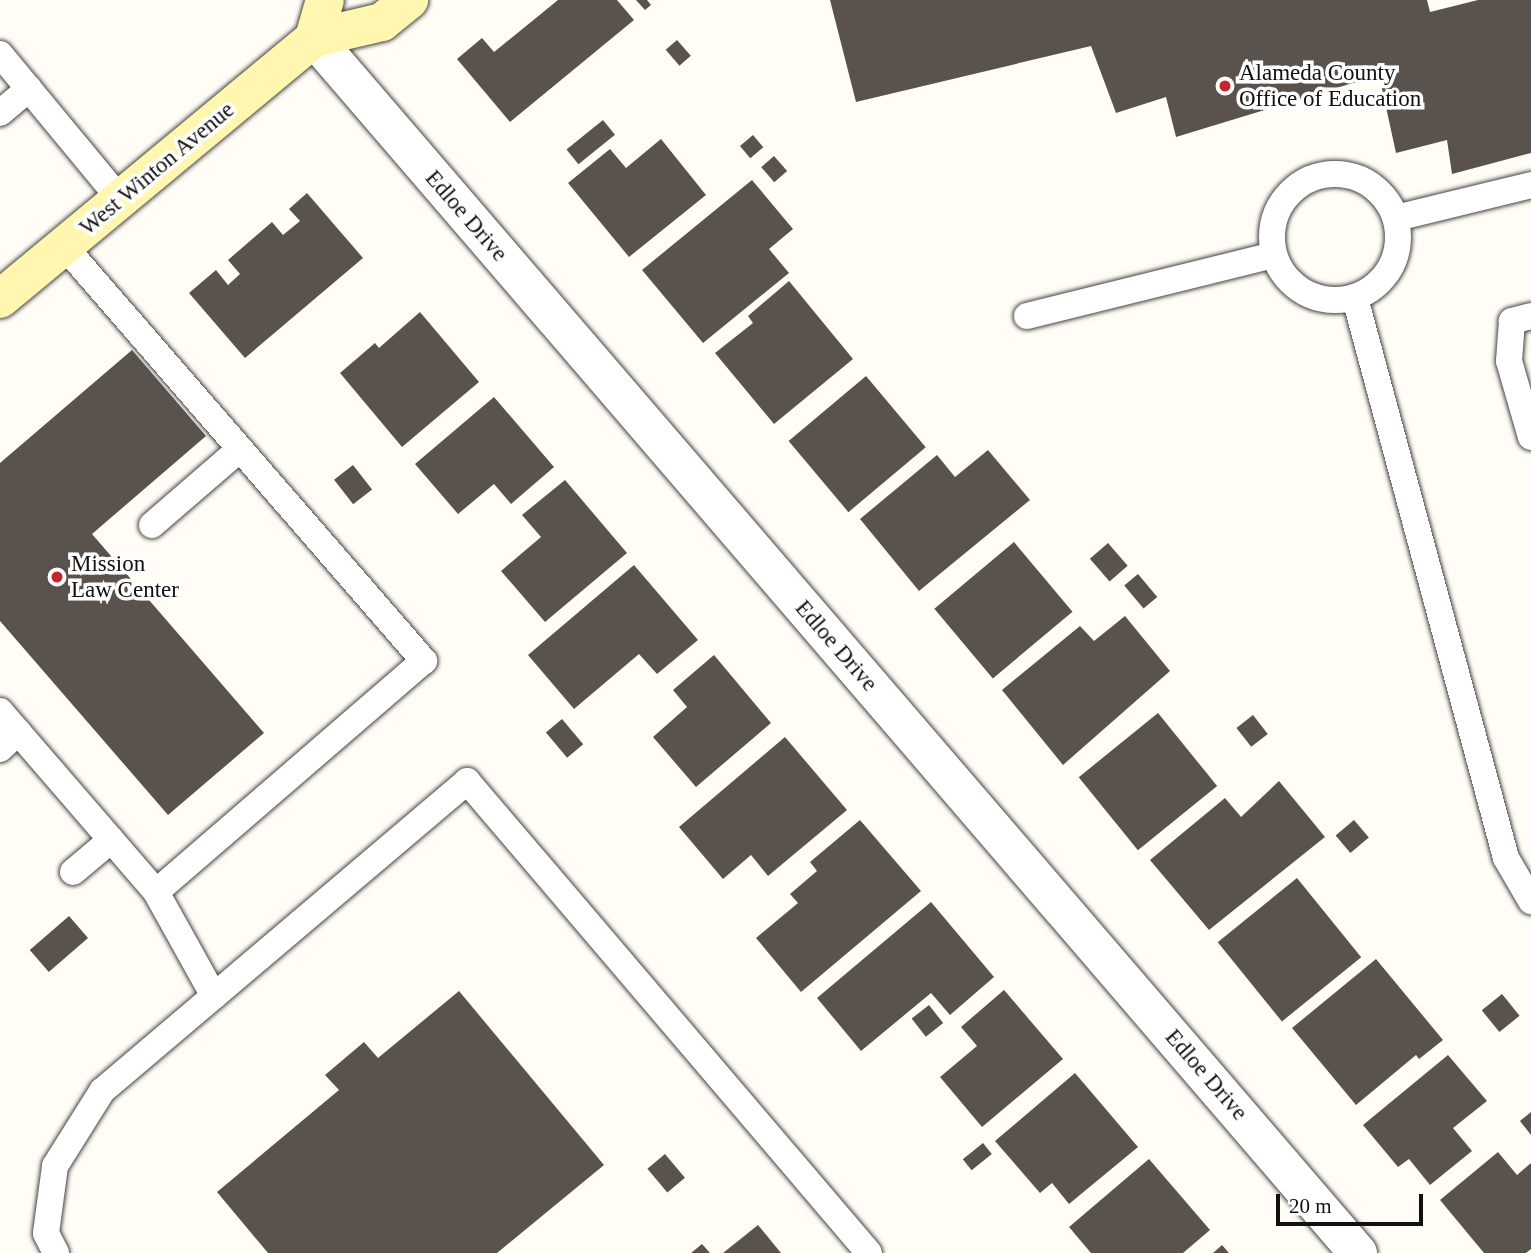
<!DOCTYPE html>
<html>
<head>
<meta charset="utf-8">
<style>
	body { margin:0 }
	#map { position:relative; width:1531px; height:1253px; overflow:hidden; background:#fffdf5; font-family:"Times New Roman",serif }
	div>[style] { position:absolute }
	.building>* { inset:0; background:#5a524d; transform-origin:0 0 }
	.roads { filter:drop-shadow(0 0 2px #444) drop-shadow(0 0 2px #444) }
	.lane>* { height:26px; margin:-13px; padding:0 13px; transform-origin:13px; border-radius:13px; background:#fff }
	.lane>.ring { margin:-13px; padding:0; box-sizing:content-box; background:none; border:26px solid #fff; border-radius:50% }
	.street>* { height:38px; margin:-19px; padding:0 19px; transform-origin:19px; border-radius:19px; background:#fff }
	.secondary>* { height:38px; margin:-19px; padding:0 19px; transform-origin:19px; border-radius:19px; background:#fff6b0 }
	.dots>* { width:19px; height:19px; translate:-50% -50%; box-sizing:border-box; border:4px solid #fff; border-radius:50% }
	span { translate:-50% -50%; white-space:nowrap; text-align:center; line-height:1.15; -webkit-text-stroke:7px #fff; paint-order:stroke }
	.poi-label { font-size:23px; color:#111 }
	.left { translate:0 -50%; text-align:left }
	.street-label { font-size:23px; color:#111 }
	.scale { position:absolute; left:1276px; top:1194px; width:147px; height:32px; box-sizing:border-box; border:4px solid #111; border-top:0; padding-left:9px; font-size:21px; line-height:24px; white-space:nowrap; color:#111; -webkit-text-stroke:5px #fff; paint-order:stroke }
</style>
</head>
<body>
<div id="map">
	<div class="building">
		<div style="clip-path:polygon(558px 0,617px 0,634px 20px,510px 122px,457px 59px,482px 38px,494px 52px)"></div>
		<div style="clip-path:polygon(636px 0,647px 0,651px 5px,645px 10px)"></div>
		<div style="clip-path:polygon(830px 0,1427px 0,1430px 12px,1478px 0,1531px 0,1531px 153px,1452px 174px,1447px 140px,1396px 153px,1379px 75px,1176px 137px,1166px 97px,1116px 113px,1091px 46px,856px 102px)"></div>
		<div style="left:677px;top:40px;width:21px;height:15px;rotate:49deg"></div>
		<div style="left:603px;top:120px;width:19px;height:47px;rotate:51deg"></div>
		<div style="left:753px;top:135px;width:16px;height:17px;rotate:50deg"></div>
		<div style="clip-path:polygon(661px 139px,706px 195px,629px 257px,568px 183px,610px 149px,626px 168px)"></div>
		<div style="left:774px;top:156px;width:20px;height:17px;rotate:49deg"></div>
		<div style="clip-path:polygon(752px 180px,793px 229px,769px 249px,789px 273px,703px 343px,642px 270px)"></div>
		<div style="clip-path:polygon(307px 193px,363px 258px,245px 358px,189px 293px,216px 270px,228px 285px,240px 274px,228px 260px,272px 222px,283px 235px,300px 221px,289px 209px)"></div>
		<div style="clip-path:polygon(789px 281px,853px 359px,774px 424px,715px 353px,753px 323px,748px 316px)"></div>
		<div style="clip-path:polygon(420px 312px,479px 382px,402px 447px,340px 373px,375px 343px,379px 348px)"></div>
		<div style="clip-path:polygon(132px 350px,206px 436px,92px 534px,264px 733px,168px 815px,0 621px,0 463px)"></div>
		<div style="left:866px;top:376px;width:93px;height:101px;rotate:50deg"></div>
		<div style="clip-path:polygon(494px 397px,554px 467px,511px 504px,494px 484px,458px 514px,415px 464px)"></div>
		<div style="clip-path:polygon(988px 450px,1030px 500px,919px 591px,860px 519px,937px 455px,955px 477px)"></div>
		<div style="left:353px;top:465px;width:31px;height:24px;rotate:52deg"></div>
		<div style="clip-path:polygon(565px 480px,627px 553px,545px 622px,501px 571px,541px 537px,522px 515px)"></div>
		<div style="left:1014px;top:542px;width:91px;height:104px;rotate:50deg"></div>
		<div style="left:1108px;top:543px;width:30px;height:24px;rotate:49deg"></div>
		<div style="clip-path:polygon(634px 565px,698px 640px,657px 674px,639px 654px,574px 709px,528px 655px)"></div>
		<div style="left:1138px;top:574px;width:30px;height:18px;rotate:50deg"></div>
		<div style="clip-path:polygon(1125px 616px,1170px 671px,1063px 765px,1002px 690px,1080px 626px,1094px 641px)"></div>
		<div style="clip-path:polygon(714px 655px,771px 723px,696px 787px,653px 737px,687px 707px,673px 690px)"></div>
		<div style="left:1158px;top:713px;width:94px;height:102px;rotate:51deg"></div>
		<div style="left:1253px;top:715px;width:24px;height:21px;rotate:52deg"></div>
		<div style="left:562px;top:719px;width:33px;height:21px;rotate:50deg"></div>
		<div style="clip-path:polygon(785px 737px,847px 810px,768px 876px,751px 855px,723px 879px,679px 827px)"></div>
		<div style="clip-path:polygon(1279px 781px,1325px 837px,1209px 930px,1150px 860px,1225px 798px,1241px 817px)"></div>
		<div style="clip-path:polygon(860px 820px,921px 891px,801px 992px,756px 938px,798px 903px,790px 894px,817px 871px,810px 862px)"></div>
		<div style="left:1354px;top:820px;width:23px;height:24px;rotate:50deg"></div>
		<div style="left:1297px;top:878px;width:102px;height:102px;rotate:51deg"></div>
		<div style="clip-path:polygon(931px 902px,994px 977px,950px 1015px,931px 993px,861px 1051px,817px 998px)"></div>
		<div style="left:69px;top:916px;width:29px;height:52px;rotate:49deg"></div>
		<div style="clip-path:polygon(1376px 959px,1443px 1040px,1419px 1059px,1416px 1055px,1356px 1105px,1292px 1028px)"></div>
		<div style="clip-path:polygon(1004px 990px,1063px 1059px,982px 1127px,940px 1077px,977px 1046px,961px 1027px)"></div>
		<div style="clip-path:polygon(459px 991px,604px 1165px,497px 1253px,268px 1253px,217px 1192px,339px 1090px,325px 1075px,364px 1042px,378px 1058px)"></div>
		<div style="left:1502px;top:994px;width:28px;height:26px;rotate:51deg"></div>
		<div style="left:929px;top:1005px;width:23px;height:22px;rotate:52deg"></div>
		<div style="clip-path:polygon(1448px 1055px,1487px 1101px,1453px 1128px,1472px 1151px,1430px 1185px,1409px 1159px,1398px 1167px,1363px 1125px)"></div>
		<div style="clip-path:polygon(1075px 1073px,1138px 1147px,1069px 1204px,1052px 1183px,1040px 1193px,995px 1141px)"></div>
		<div style="clip-path:polygon(1531px 1112px,1531px 1135px,1520px 1121px)"></div>
		<div style="left:983px;top:1143px;width:14px;height:26px;rotate:51deg"></div>
		<div style="clip-path:polygon(1498px 1152px,1517px 1175px,1531px 1163px,1531px 1249px,1526px 1253px,1484px 1253px,1440px 1200px)"></div>
		<div style="left:665px;top:1154px;width:31px;height:23px;rotate:50deg"></div>
		<div style="clip-path:polygon(1149px 1159px,1210px 1230px,1183px 1253px,1091px 1253px,1069px 1227px)"></div>
		<div style="clip-path:polygon(758px 1225px,781px 1253px,723px 1253px)"></div>
		<div style="clip-path:polygon(702px 1244px,710px 1253px,691px 1253px)"></div>
		<div style="clip-path:polygon(1222px 1245px,1229px 1253px,1213px 1253px)"></div>
	</div>
	<div class="roads">
		<div class="lane">
			<div style="left:0;top:54px;width:188px;rotate:50.4deg"></div>
			<div style="left:0;top:113px;width:38px;rotate:-40deg"></div>
			<div class="ring" style="left:1272px;top:174px;width:100px;height:100px"></div>
			<div style="left:1396px;top:218px;width:139px;rotate:-13.7deg"></div>
			<div style="left:1355px;top:298px;width:580px;rotate:74.91deg"></div>
			<div style="left:1506px;top:858px;width:50px;rotate:59.8deg"></div>
			<div style="left:1027px;top:316px;width:253px;rotate:-13.9deg"></div>
			<div style="left:1531px;top:316px;width:20px;rotate:165deg"></div>
			<div style="left:1512px;top:321px;width:40px;rotate:94.3deg"></div>
			<div style="left:1509px;top:361px;width:79px;rotate:73.9deg"></div>
			<div style="left:152px;top:525px;width:116px;rotate:-40.8deg"></div>
			<div style="left:0;top:711px;width:239px;rotate:49.2deg"></div>
			<div style="left:156px;top:892px;width:354px;rotate:-40.8deg"></div>
			<div style="left:424px;top:661px;width:549px;rotate:-130.94deg"></div>
			<div style="left:0;top:749px;width:25px;rotate:-43deg"></div>
			<div style="left:73px;top:872px;width:50px;rotate:-40.1deg"></div>
			<div style="left:156px;top:892px;width:119px;rotate:60.9deg"></div>
			<div style="left:56px;top:1253px;width:22px;rotate:-117deg"></div>
			<div style="left:46px;top:1233px;width:68px;rotate:-82.3deg"></div>
			<div style="left:55px;top:1166px;width:89px;rotate:-57.9deg"></div>
			<div style="left:102px;top:1091px;width:479px;rotate:-40.3deg"></div>
			<div style="left:467px;top:781px;width:620px;rotate:49.58deg"></div>
		</div>
		<div class="street">
			<div style="left:314px;top:38px;width:1602px;rotate:49.33deg"></div>
		</div>
		<div class="secondary">
			<div style="left:314px;top:38px;width:40px;rotate:-74deg"></div>
			<div style="left:0;top:299px;width:408px;rotate:-39.7deg"></div>
			<div style="left:314px;top:38px;width:70px;rotate:-13.2deg"></div>
			<div style="left:382px;top:22px;width:35px;rotate:-39deg"></div>
		</div>
	</div>
	<div class="dots">
		<div style="left:1225px;top:86px;background:#c4262e"></div>
		<div style="left:57px;top:577px;background:#c4262e"></div>
	</div>
	<div class="poi-label">
		<span class="left" style="left:1239px;top:86px">Alameda County<br>Office of Education</span>
		<span class="left" style="left:71px;top:577px">Mission<br>Law Center</span>
	</div>
	<div class="street-label">
		<span style="left:157px;top:169px;rotate:-40deg">West Winton Avenue</span>
		<span style="left:466px;top:216px;rotate:49deg">Edloe Drive</span>
		<span style="left:836px;top:646px;rotate:49deg">Edloe Drive</span>
		<span style="left:1206px;top:1075px;rotate:49deg">Edloe Drive</span>
	</div>
	<div class="scale">20 m</div>
</div>
</body>
</html>
